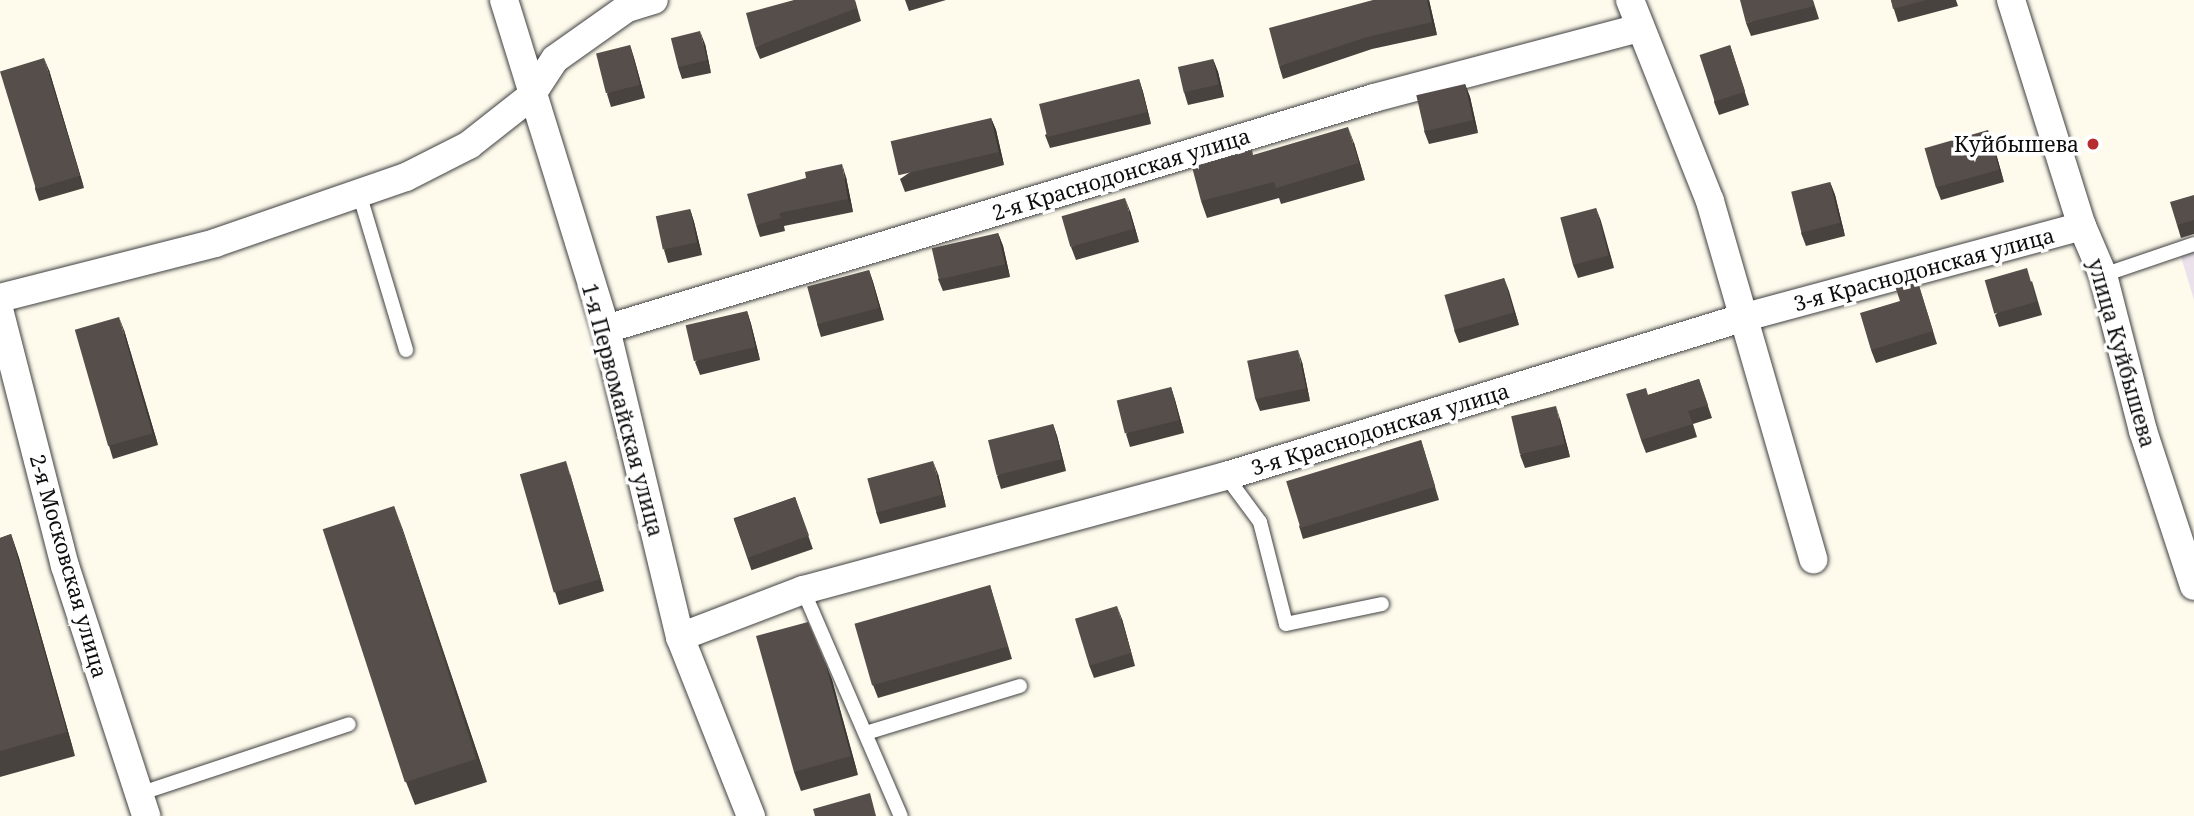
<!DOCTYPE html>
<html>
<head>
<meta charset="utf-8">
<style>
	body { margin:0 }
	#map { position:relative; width:2194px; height:816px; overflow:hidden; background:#fefbed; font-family:"Noto Serif",serif }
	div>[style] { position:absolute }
	.industrial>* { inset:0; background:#eae1eb }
	.roads { filter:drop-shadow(0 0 2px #404040) drop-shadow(0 0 2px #404040) }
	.service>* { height:14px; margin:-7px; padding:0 7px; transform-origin:7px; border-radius:7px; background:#fff }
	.minor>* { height:28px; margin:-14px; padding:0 14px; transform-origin:14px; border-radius:14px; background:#fff }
	.wall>* { inset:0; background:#494340; transform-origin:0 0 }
	.shaded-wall>* { inset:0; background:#3c3734 }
	.building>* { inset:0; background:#554e4a; transform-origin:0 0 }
	.dots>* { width:19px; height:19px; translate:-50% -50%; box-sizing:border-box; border:4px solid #fff; border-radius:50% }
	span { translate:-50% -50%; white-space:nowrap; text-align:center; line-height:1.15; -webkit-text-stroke:7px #fff; paint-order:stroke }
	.poi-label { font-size:21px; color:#0d0d0d }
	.right { translate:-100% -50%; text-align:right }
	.street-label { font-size:21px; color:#0d0d0d }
</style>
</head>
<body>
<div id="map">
	<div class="industrial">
		<div style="clip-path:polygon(2194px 238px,2194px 300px,2179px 250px)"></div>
	</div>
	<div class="roads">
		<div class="service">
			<div style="left:359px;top:193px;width:164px;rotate:73.3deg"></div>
			<div style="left:2103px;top:275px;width:96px;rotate:-18.8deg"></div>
			<div style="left:1226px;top:476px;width:57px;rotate:53.5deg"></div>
			<div style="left:1260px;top:522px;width:105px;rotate:75.7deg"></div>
			<div style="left:1286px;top:624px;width:98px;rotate:-11.8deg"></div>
			<div style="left:803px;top:590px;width:246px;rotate:66.6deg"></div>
			<div style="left:866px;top:733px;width:161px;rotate:-17deg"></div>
			<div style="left:139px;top:794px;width:221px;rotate:-18.4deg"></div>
		</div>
		<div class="minor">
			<div style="left:504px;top:0;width:344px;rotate:72.8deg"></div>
			<div style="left:606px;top:329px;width:317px;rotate:76.5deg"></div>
			<div style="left:680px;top:637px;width:193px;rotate:68.4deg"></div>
			<div style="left:1630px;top:0;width:216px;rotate:68.3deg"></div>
			<div style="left:1710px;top:201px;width:373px;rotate:73.9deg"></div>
			<div style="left:2011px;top:0;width:237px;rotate:72.6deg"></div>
			<div style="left:2082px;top:226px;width:53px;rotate:66.8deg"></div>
			<div style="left:2103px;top:275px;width:161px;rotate:75.6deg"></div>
			<div style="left:2143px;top:431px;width:163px;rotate:71.8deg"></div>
			<div style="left:0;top:298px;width:222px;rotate:-14.3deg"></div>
			<div style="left:215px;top:243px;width:202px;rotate:-19.1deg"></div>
			<div style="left:406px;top:177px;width:71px;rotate:-26.9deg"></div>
			<div style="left:469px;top:145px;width:78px;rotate:-38.2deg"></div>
			<div style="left:530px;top:97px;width:45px;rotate:-56.7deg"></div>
			<div style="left:555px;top:59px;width:88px;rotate:-35.3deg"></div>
			<div style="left:627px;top:8px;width:28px;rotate:-17deg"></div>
			<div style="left:0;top:313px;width:261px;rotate:75.6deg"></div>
			<div style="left:65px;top:566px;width:263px;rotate:72deg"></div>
			<div style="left:606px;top:329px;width:802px;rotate:-16.74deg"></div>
			<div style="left:1374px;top:98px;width:274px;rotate:-14.8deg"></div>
			<div style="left:680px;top:637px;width:132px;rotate:-20.9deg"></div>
			<div style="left:803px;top:590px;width:438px;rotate:-15.1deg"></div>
			<div style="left:1226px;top:476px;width:543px;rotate:-17.03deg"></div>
			<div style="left:1745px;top:317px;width:349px;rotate:-15.1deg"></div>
		</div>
	</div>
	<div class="wall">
		<div style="clip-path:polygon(855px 0,861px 21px,760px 59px,755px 47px)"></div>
		<div style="clip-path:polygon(905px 0,946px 0,909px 11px)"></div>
		<div style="clip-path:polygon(1429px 0,1437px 35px,1372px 49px,1283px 79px,1279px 66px)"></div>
		<div style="clip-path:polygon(1813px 0,1819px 19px,1751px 36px,1746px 23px)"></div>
		<div style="clip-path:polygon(1891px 0,1956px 0,1958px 6px,1898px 22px)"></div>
		<div style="clip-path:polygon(705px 44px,711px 73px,682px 79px,678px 67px)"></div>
		<div style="clip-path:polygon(630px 45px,634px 58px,645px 98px,611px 107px,607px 94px)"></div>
		<div style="clip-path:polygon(1730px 45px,1749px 105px,1719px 115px,1714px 102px)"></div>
		<div style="clip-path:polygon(1213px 59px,1218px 72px,1224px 97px,1188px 105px,1184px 92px)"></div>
		<div style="clip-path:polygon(49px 70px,84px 188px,39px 201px,35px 189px)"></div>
		<div style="clip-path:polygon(1139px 79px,1143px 92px,1151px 124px,1050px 148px,1045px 135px)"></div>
		<div style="clip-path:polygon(1465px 84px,1470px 97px,1478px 133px,1429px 144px,1424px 131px)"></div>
		<div style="clip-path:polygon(991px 118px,996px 130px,1004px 165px,905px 192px,900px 179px)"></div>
		<div style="clip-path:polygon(1354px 143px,1365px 180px,1281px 204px,1279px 198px,1207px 218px,1201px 201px,1254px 155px)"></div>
		<div style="clip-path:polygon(1993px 143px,2004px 182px,1941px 200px,1936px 187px)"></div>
		<div style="clip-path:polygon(846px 177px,853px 212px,784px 226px,785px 231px,760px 237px,756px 225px)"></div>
		<div style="clip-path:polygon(1830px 182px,1835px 195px,1845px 236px,1806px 246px,1801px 233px)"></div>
		<div style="clip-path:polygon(2194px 195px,2194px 234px,2181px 238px,2177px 225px)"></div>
		<div style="clip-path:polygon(1596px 208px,1614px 268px,1578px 278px,1573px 265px)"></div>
		<div style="clip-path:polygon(690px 209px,694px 222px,702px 255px,668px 263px,664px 250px)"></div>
		<div style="clip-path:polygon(1130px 211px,1139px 242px,1076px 260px,1071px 247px)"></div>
		<div style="clip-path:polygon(998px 233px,1003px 246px,1010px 277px,943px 291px,938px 279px)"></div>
		<div style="clip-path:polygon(869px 270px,873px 282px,884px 320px,821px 337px,817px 324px)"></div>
		<div style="clip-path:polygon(1916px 276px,1937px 344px,1876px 363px,1871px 350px,1900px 301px)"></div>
		<div style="clip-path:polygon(1504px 278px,1519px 325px,1459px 343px,1454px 330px)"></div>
		<div style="clip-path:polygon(2032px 281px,2042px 315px,1999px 327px,1995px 315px)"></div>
		<div style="clip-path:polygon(747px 311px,751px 324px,760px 360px,700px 375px,695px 362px)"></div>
		<div style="clip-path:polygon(124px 330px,158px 445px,113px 459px,109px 446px)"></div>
		<div style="clip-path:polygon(1302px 362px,1310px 401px,1260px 411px,1255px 398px)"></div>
		<div style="clip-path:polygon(1699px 379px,1712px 418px,1693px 424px,1697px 437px,1646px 453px,1641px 440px,1648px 395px)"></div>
		<div style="clip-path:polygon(1171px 387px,1175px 400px,1184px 433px,1130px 447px,1126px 434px)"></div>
		<div style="clip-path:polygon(1560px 419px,1570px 457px,1525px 468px,1520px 455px)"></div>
		<div style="clip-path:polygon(1053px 424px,1057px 436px,1066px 471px,1001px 489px,997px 476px)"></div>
		<div style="clip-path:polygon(1421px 440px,1439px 500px,1303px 539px,1299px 526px)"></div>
		<div style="clip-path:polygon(570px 474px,604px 591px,559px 605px,555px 592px)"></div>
		<div style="clip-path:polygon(938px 474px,946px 507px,880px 524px,876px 512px)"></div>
		<div style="left:795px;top:497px;width:55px;height:65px;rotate:71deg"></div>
		<div style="clip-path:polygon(394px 506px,487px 782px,415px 805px,406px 782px)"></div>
		<div style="clip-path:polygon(11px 534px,19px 558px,75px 756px,0 777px,0 538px)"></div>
		<div style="clip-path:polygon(990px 585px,1012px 659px,878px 698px,873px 685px)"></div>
		<div style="clip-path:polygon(1122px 619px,1135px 666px,1094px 678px,1089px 665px)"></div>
		<div style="clip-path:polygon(825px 662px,832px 680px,858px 775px,801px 791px,794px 772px)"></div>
	</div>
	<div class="shaded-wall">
		<div style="clip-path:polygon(1427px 0,1429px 0,1437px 35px,1432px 22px)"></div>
		<div style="clip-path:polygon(700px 31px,705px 44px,711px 73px,707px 60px)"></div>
		<div style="clip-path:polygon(630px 45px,634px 58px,645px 98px,640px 85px)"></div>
		<div style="clip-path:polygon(44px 58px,49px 70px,84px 188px,79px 176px)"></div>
		<div style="clip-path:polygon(1213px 59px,1218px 72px,1224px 97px,1219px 84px)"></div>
		<div style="clip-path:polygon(1139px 79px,1143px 92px,1151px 124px,1147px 112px)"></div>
		<div style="clip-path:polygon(1465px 84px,1470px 97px,1478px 133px,1473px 120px)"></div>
		<div style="clip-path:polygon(991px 118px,996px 130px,1004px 165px,999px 152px)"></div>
		<div style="clip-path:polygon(1348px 127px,1354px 143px,1365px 180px,1359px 163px)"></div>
		<div style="clip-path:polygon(1988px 130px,1993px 143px,2004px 182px,1999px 169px)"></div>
		<div style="clip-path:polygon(842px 164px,846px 177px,853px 212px,848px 199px)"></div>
		<div style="clip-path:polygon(1830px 182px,1835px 195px,1845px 236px,1840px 223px)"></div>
		<div style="clip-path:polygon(1125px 198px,1130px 211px,1139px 242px,1134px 229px)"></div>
		<div style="clip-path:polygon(1596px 208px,1601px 221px,1614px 268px,1609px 255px)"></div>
		<div style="clip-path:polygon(690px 209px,694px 222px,702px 255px,697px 242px)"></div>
		<div style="clip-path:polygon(998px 233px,1003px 246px,1010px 277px,1005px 264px)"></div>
		<div style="clip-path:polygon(869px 270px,873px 282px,884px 320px,879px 308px)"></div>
		<div style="clip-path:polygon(1504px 278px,1509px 291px,1519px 325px,1514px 313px)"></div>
		<div style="clip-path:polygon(747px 311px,751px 324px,760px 360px,755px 347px)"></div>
		<div style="clip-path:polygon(119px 317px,124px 330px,158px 445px,153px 433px)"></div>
		<div style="clip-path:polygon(1298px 350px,1302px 362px,1310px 401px,1306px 388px)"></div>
		<div style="clip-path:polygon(1171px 387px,1175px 400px,1184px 433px,1179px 420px)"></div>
		<div style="clip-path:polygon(1556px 406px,1560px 419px,1570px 457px,1565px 444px)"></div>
		<div style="clip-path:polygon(1053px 424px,1057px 436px,1066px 471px,1062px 459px)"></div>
		<div style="clip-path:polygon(566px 461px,570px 474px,604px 591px,600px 579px)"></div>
		<div style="clip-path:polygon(933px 461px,938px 474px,946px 507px,942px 495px)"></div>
		<div style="clip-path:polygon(394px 506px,403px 530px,487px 782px,478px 758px)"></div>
		<div style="clip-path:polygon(11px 534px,19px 558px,75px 756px,67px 732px)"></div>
		<div style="clip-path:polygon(1117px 606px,1122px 619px,1135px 666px,1131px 653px)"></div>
		<div style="clip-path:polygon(825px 662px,832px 680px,858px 775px,851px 756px)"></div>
	</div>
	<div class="building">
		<div style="clip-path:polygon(794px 0,854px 0,857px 8px,755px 47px,746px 13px)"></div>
		<div style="clip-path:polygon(1373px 0,1427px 0,1432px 22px,1367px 37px,1279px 66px,1269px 28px)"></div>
		<div style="clip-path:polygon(1740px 0,1812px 0,1814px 6px,1746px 23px)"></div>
		<div style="clip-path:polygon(1891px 0,1926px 0,1893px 9px)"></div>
		<div style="left:700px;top:31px;width:30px;height:30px;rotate:76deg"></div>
		<div style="left:630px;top:45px;width:41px;height:35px;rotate:76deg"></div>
		<div style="left:1730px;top:45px;width:49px;height:32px;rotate:72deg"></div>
		<div style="left:44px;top:58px;width:123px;height:46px;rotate:73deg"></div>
		<div style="left:1213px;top:59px;width:26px;height:36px;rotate:77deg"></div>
		<div style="left:1139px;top:79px;width:34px;height:103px;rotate:76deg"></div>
		<div style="left:1465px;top:84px;width:37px;height:50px;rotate:77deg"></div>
		<div style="left:991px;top:118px;width:35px;height:103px;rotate:77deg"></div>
		<div style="clip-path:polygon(1348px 127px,1359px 163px,1276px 188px,1274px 182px,1201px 201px,1192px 167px,1252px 150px,1253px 155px)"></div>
		<div style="left:1988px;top:130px;width:41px;height:66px;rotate:74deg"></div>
		<div style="clip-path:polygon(842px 164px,848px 199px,779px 213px,781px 218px,756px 225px,747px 194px,806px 178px,805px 172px)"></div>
		<div style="left:1830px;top:182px;width:42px;height:40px;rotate:76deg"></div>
		<div style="clip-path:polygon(2194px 195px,2194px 220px,2177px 225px,2170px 202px)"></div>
		<div style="left:1125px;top:198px;width:32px;height:66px;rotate:74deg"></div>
		<div style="left:1596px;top:208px;width:49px;height:37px;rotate:75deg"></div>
		<div style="left:690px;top:209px;width:34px;height:35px;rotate:78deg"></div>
		<div style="left:998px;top:233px;width:32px;height:68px;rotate:77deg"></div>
		<div style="left:2027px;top:268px;width:35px;height:44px;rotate:74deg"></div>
		<div style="left:869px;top:270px;width:39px;height:64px;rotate:75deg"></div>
		<div style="clip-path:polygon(1916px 276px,1933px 331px,1871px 350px,1860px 313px,1900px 301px,1894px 283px)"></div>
		<div style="left:1504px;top:278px;width:36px;height:62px;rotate:74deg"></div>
		<div style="left:747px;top:311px;width:37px;height:63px;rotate:77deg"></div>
		<div style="left:119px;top:317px;width:121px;height:46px;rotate:74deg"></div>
		<div style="left:1298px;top:350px;width:39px;height:52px;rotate:78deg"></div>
		<div style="clip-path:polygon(1699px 379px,1708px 405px,1688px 411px,1693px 424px,1641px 440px,1626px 394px,1646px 388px,1648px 395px)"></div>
		<div style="left:1171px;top:387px;width:34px;height:56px;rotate:76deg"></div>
		<div style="left:1556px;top:406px;width:39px;height:46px;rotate:77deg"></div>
		<div style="left:1053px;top:424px;width:36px;height:67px;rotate:76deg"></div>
		<div style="left:1421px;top:440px;width:49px;height:141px;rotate:73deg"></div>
		<div style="left:566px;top:461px;width:123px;height:48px;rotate:74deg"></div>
		<div style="left:933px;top:461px;width:35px;height:68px;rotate:75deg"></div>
		<div style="left:795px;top:497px;width:41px;height:65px;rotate:70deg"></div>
		<div style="left:394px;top:506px;width:266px;height:75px;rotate:72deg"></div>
		<div style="clip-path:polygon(11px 534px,67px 732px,0 751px,0 538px)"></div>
		<div style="left:990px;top:585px;width:64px;height:141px;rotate:74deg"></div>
		<div style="left:1117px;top:606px;width:49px;height:44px;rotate:73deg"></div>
		<div style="clip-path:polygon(808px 622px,825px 662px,851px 756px,794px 772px,756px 636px)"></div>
		<div style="clip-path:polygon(870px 793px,876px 816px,815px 816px,813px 809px)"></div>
	</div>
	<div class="dots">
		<div style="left:2093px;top:144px;background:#b62c2f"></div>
	</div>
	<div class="poi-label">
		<span class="right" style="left:2079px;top:144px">Куйбышева</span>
	</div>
	<div class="street-label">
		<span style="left:1121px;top:174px;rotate:-17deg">2-я Краснодонская улица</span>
		<span style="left:1924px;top:269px;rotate:-15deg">3-я Краснодонская улица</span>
		<span style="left:2122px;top:353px;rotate:74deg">улица Куйбышева</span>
		<span style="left:623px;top:410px;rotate:75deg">1-я Первомайская улица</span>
		<span style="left:1380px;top:429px;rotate:-17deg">3-я Краснодонская улица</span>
		<span style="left:69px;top:566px;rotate:74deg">2-я Московская улица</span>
	</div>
</div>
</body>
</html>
